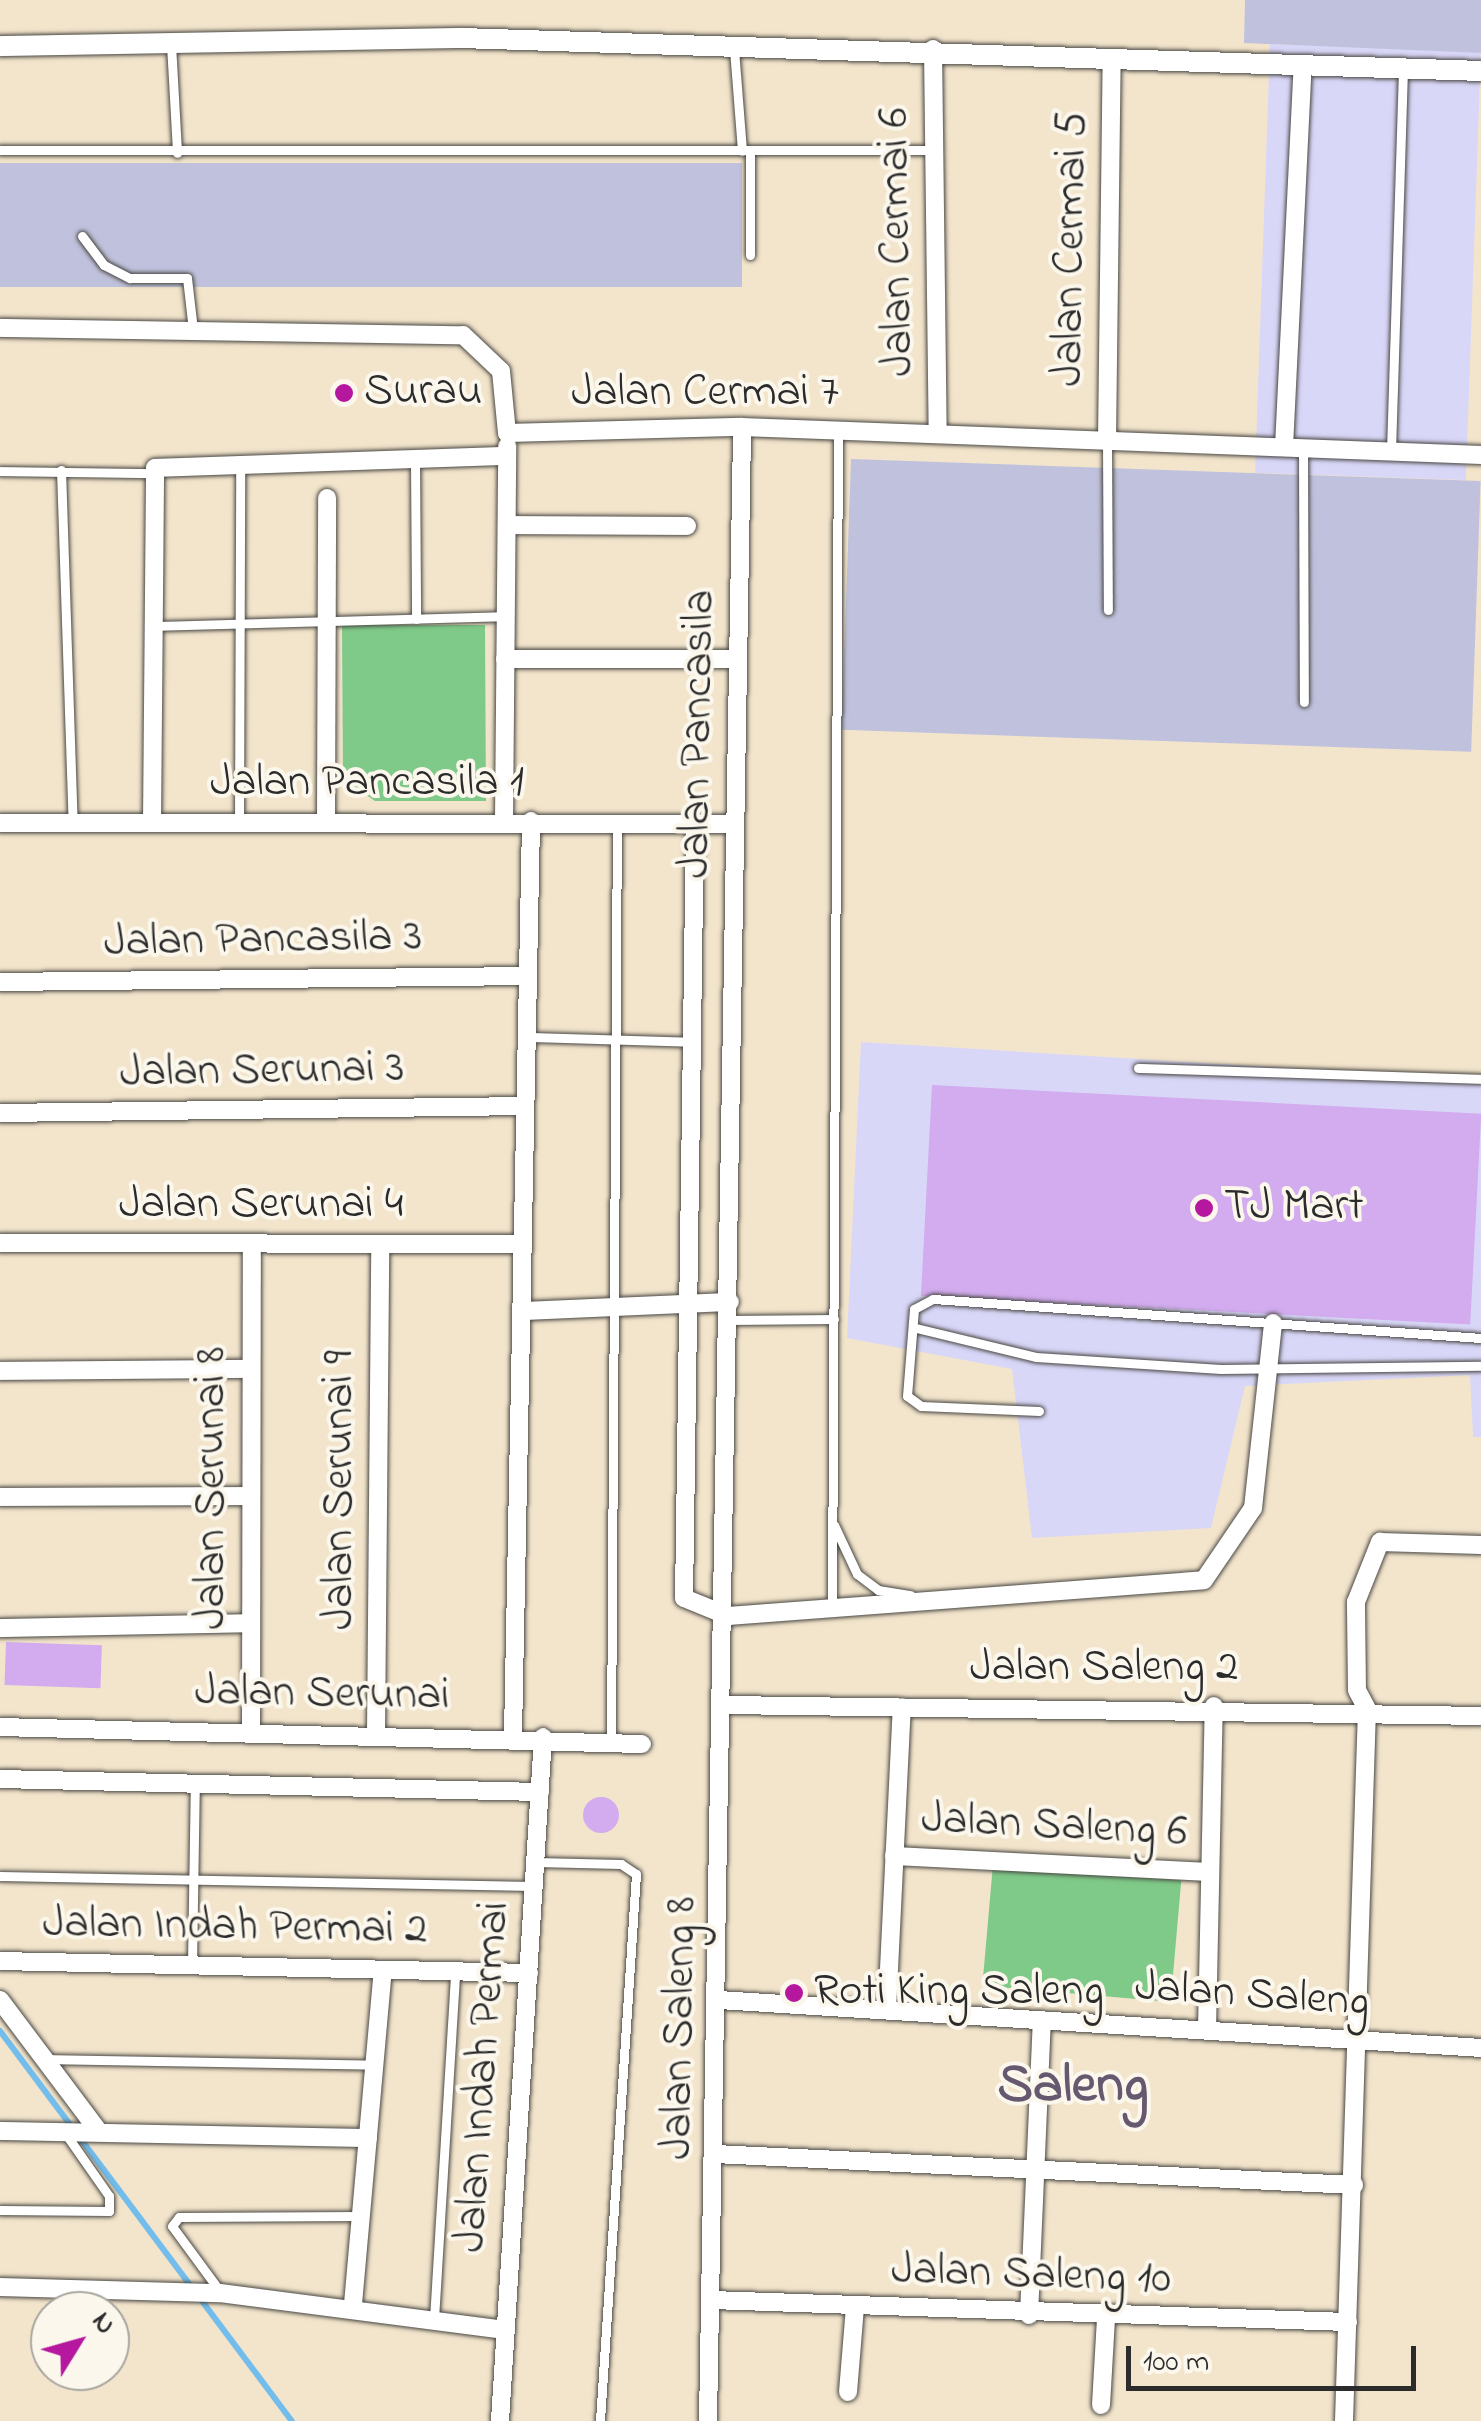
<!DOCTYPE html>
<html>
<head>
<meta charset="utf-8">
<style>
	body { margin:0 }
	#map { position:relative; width:1481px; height:2421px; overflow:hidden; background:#f3e5cc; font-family:"Indie Flower",sans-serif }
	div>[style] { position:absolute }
	.built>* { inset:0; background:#d9d7f8; transform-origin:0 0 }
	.industrial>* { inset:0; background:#c0c2dd; transform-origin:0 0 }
	.green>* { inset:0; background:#7fca88; transform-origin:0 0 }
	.stream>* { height:6px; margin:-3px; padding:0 3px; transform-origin:3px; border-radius:3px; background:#72bdeb }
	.building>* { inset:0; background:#d2acee; transform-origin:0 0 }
	.round { border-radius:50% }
	.roads { filter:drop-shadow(0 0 2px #494743) drop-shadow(0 0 2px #494743) }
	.service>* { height:9px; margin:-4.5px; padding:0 4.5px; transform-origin:4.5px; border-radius:4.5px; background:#fff }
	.minor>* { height:18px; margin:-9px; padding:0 9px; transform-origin:9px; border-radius:9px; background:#fff }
	.tertiary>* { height:20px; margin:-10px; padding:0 10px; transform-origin:10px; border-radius:10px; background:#fff }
	.dots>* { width:28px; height:28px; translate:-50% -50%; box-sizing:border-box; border:5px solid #fbf7ec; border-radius:50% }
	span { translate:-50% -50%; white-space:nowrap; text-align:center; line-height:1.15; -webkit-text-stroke:8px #fbf7ec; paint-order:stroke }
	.street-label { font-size:45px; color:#2b2b2b }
	.poi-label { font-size:45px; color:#2b2b2b }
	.left { translate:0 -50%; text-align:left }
	.district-label { font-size:55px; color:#65586f; font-weight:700 }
	.north { position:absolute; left:30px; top:2291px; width:100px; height:100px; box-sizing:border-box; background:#fbf7ec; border:2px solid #a8a59f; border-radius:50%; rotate:53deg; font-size:28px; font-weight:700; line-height:40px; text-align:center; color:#2b2b2b }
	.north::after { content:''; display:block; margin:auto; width:35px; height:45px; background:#b5179e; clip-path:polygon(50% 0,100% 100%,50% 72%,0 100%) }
	.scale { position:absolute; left:1126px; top:2346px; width:290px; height:45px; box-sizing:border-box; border:5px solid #2b2b2b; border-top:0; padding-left:12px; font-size:30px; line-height:35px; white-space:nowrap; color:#2b2b2b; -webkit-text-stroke:8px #fbf7ec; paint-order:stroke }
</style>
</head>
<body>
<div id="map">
	<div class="built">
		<div style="left:1270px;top:44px;width:211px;height:429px;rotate:2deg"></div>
		<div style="clip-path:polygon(861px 1042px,1481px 1080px,1481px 1437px,1473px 1437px,1470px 1375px,1245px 1386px,1211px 1528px,1032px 1538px,1012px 1369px,847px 1338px)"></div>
	</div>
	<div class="industrial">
		<div style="clip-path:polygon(1245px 0,1481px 0,1481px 53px,1244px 43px)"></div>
		<div style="left:742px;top:163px;width:124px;height:742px;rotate:90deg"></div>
		<div style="left:851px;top:459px;width:630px;height:271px;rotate:2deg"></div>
	</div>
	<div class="green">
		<div style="clip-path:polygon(342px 625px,485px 625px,486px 801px,375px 801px,343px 779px)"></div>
		<div style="left:993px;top:1864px;width:189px;height:122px;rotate:5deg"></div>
	</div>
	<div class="stream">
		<div style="left:0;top:2031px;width:487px;rotate:53.2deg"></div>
	</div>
	<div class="building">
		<div style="left:932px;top:1085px;width:550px;height:211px;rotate:3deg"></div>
		<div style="left:6px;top:1642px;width:96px;height:43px;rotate:2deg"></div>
		<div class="round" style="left:583px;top:1797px;width:36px;height:36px"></div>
	</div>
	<div class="roads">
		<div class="service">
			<div style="left:171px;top:44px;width:109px;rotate:86.8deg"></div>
			<div style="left:734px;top:49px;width:102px;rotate:85.5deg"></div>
			<div style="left:0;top:150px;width:934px"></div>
			<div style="left:82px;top:236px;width:36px;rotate:53deg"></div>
			<div style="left:104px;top:265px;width:29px;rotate:27deg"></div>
			<div style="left:130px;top:278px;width:57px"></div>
			<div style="left:187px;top:278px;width:52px;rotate:83.4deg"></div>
			<div style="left:750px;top:255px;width:104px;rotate:-90deg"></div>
			<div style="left:1107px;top:441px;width:169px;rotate:89.7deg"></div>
			<div style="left:1303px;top:448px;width:254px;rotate:89.8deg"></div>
			<div style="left:1391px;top:451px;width:382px;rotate:-88.2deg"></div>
			<div style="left:415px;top:458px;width:161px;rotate:89.6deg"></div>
			<div style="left:61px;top:470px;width:353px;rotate:88.1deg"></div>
			<div style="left:0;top:471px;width:152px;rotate:0.8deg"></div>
			<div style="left:154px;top:626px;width:352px;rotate:-1.6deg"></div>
			<div style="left:239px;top:823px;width:357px;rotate:-89.8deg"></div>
			<div style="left:527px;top:1037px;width:167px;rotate:1.7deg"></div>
			<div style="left:1138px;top:1068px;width:343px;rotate:1.8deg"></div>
			<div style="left:729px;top:1320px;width:105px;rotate:-0.5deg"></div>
			<div style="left:916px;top:1328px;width:123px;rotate:13.6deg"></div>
			<div style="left:1036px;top:1357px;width:185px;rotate:3.7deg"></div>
			<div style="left:1221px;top:1369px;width:260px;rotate:-0.7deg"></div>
			<div style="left:1039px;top:1411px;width:118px;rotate:-177.6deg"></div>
			<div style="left:921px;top:1406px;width:17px;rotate:-144deg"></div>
			<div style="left:907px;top:1396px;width:87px;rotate:-85.4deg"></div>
			<div style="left:914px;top:1309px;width:21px;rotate:-28deg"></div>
			<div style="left:933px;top:1299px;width:549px;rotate:4.07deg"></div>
			<div style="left:834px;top:1525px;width:54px;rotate:64.9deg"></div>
			<div style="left:857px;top:1574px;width:26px;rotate:37deg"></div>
			<div style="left:878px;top:1590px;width:33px;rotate:9deg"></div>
			<div style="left:832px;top:1608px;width:1178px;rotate:-89.71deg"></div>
			<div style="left:611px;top:1743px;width:918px;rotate:-89.63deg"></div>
			<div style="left:536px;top:1862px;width:85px;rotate:1.3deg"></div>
			<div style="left:621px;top:1864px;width:18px;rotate:34deg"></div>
			<div style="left:636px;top:1874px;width:548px;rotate:93.77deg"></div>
			<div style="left:0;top:1876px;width:534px;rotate:1.07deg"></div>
			<div style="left:192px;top:1965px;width:181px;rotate:-89.1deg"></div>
			<div style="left:45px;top:2059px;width:329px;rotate:1deg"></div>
			<div style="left:0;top:2210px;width:109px;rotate:0.5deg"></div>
			<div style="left:109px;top:2211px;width:15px;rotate:-90deg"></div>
			<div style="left:109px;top:2196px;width:77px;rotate:-124.9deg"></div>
			<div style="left:219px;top:2290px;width:79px;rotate:-126.3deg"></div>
			<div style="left:172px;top:2226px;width:11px;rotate:-52deg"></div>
			<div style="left:179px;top:2217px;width:181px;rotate:-0.3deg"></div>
			<div style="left:434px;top:2319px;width:349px;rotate:-86.5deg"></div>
		</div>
		<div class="minor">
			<div style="left:933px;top:49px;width:385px;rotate:89.3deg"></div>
			<div style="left:0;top:328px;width:463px;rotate:0.9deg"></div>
			<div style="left:463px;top:335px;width:52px;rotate:43.5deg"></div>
			<div style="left:501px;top:371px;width:62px;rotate:84.5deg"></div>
			<div style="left:507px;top:433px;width:235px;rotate:-1.5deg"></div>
			<div style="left:742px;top:427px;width:740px;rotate:2.17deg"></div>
			<div style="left:1107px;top:441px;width:383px;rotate:-89.3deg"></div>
			<div style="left:1284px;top:447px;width:382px;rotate:-87.2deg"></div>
			<div style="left:507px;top:525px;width:180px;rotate:0.3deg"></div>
			<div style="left:505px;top:659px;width:233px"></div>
			<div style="left:504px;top:821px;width:375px;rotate:-89.5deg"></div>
			<div style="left:0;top:823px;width:735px;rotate:0.08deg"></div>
			<div style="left:152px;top:823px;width:355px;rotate:-89.5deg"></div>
			<div style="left:155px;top:468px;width:352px;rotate:-2deg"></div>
			<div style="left:326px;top:823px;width:325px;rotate:-89.8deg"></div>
			<div style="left:695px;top:823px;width:775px;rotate:90.81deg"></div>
			<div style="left:684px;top:1598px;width:48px;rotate:22.2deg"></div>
			<div style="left:728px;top:1616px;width:477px;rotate:-4.3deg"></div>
			<div style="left:1204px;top:1580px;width:87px;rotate:-55.8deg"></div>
			<div style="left:1253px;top:1508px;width:186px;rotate:-83.8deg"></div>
			<div style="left:0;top:982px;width:528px;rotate:-0.65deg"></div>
			<div style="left:0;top:1113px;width:525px;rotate:-0.76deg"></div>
			<div style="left:0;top:1243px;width:523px;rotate:0.11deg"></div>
			<div style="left:522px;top:1311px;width:208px;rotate:-2.5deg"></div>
			<div style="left:0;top:1371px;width:250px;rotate:-0.5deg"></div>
			<div style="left:0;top:1497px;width:249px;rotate:-0.2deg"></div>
			<div style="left:0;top:1628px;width:250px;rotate:-1.1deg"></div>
			<div style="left:726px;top:1705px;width:755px;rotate:0.83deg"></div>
			<div style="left:0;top:1727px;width:642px;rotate:1.52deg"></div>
			<div style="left:251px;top:1733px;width:489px;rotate:-89.9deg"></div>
			<div style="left:376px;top:1735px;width:490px;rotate:-89.5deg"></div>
			<div style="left:513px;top:1735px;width:914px;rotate:-88.87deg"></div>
			<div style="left:0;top:1779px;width:540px;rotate:1.38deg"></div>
			<div style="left:894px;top:1856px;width:316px;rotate:2.9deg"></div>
			<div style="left:0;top:1961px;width:529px;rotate:1.3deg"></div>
			<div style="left:0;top:2000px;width:165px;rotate:53.1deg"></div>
			<div style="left:719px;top:2000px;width:764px;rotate:3.6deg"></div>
			<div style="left:887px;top:2010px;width:303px;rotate:-87.2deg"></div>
			<div style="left:1207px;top:2030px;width:324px;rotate:-88.8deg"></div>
			<div style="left:0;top:2131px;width:368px;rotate:1.1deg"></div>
			<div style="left:715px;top:2154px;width:640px;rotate:2.78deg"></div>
			<div style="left:0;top:2287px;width:220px;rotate:1.6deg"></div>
			<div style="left:220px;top:2293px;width:288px;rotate:7.4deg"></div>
			<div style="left:711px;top:2300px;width:637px;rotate:1.98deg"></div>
			<div style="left:353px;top:2304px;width:335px;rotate:-84.9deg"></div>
			<div style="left:1029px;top:2315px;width:295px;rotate:-87.5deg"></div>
			<div style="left:848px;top:2392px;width:85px;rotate:-85.3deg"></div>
			<div style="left:1101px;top:2405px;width:88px;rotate:-86.7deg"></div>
			<div style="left:500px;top:2421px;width:685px;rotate:-86.4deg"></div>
			<div style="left:708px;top:2421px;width:1994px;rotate:-89.02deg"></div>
			<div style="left:1344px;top:2421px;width:712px;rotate:-88.15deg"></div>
			<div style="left:1367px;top:1709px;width:21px;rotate:-118deg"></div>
			<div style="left:1357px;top:1690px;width:88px;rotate:-90.7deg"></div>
			<div style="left:1356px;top:1602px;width:65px;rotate:-68.2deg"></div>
			<div style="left:1380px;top:1542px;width:101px;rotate:1.7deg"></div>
		</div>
		<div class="tertiary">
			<div style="left:0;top:46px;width:461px;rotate:-1deg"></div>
			<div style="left:461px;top:38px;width:1021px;rotate:1.85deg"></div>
		</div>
	</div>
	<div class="dots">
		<div style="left:344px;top:393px;background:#b5179e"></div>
		<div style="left:1204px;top:1208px;background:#b5179e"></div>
		<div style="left:794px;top:1993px;background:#b5179e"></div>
	</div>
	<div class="street-label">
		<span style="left:898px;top:242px;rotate:-91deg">Jalan Cermai 6</span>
		<span style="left:1072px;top:249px;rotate:-89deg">Jalan Cermai 5</span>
		<span style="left:705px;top:394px">Jalan Cermai 7</span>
		<span style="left:699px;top:734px;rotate:-89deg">Jalan Pancasila</span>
		<span style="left:367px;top:784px">Jalan Pancasila 1</span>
		<span style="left:263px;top:941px;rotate:-1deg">Jalan Pancasila 3</span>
		<span style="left:262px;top:1072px;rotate:-1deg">Jalan Serunai 3</span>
		<span style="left:261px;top:1206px">Jalan Serunai 4</span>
		<span style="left:213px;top:1488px;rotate:-90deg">Jalan Serunai 8</span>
		<span style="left:341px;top:1490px;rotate:-90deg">Jalan Serunai 9</span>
		<span style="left:1104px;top:1669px">Jalan Saleng 2</span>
		<span style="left:322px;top:1695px;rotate:1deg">Jalan Serunai</span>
		<span style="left:1054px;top:1827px;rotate:3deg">Jalan Saleng 6</span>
		<span style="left:235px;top:1928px;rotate:1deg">Jalan Indah Permai 2</span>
		<span style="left:1252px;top:1996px;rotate:4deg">Jalan Saleng</span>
		<span style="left:681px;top:2028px;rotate:-89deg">Jalan Saleng 8</span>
		<span style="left:484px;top:2077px;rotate:-86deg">Jalan Indah Permai</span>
		<span style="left:1031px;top:2276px;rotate:2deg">Jalan Saleng 10</span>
	</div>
	<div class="poi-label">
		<span class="left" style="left:364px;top:393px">Surau</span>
		<span class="left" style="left:1224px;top:1208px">TJ Mart</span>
		<span class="left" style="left:814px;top:1993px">Roti King Saleng</span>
	</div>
	<div class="district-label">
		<span style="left:1073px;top:2088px">Saleng</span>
	</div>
	<div class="north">N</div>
	<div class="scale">100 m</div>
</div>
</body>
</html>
